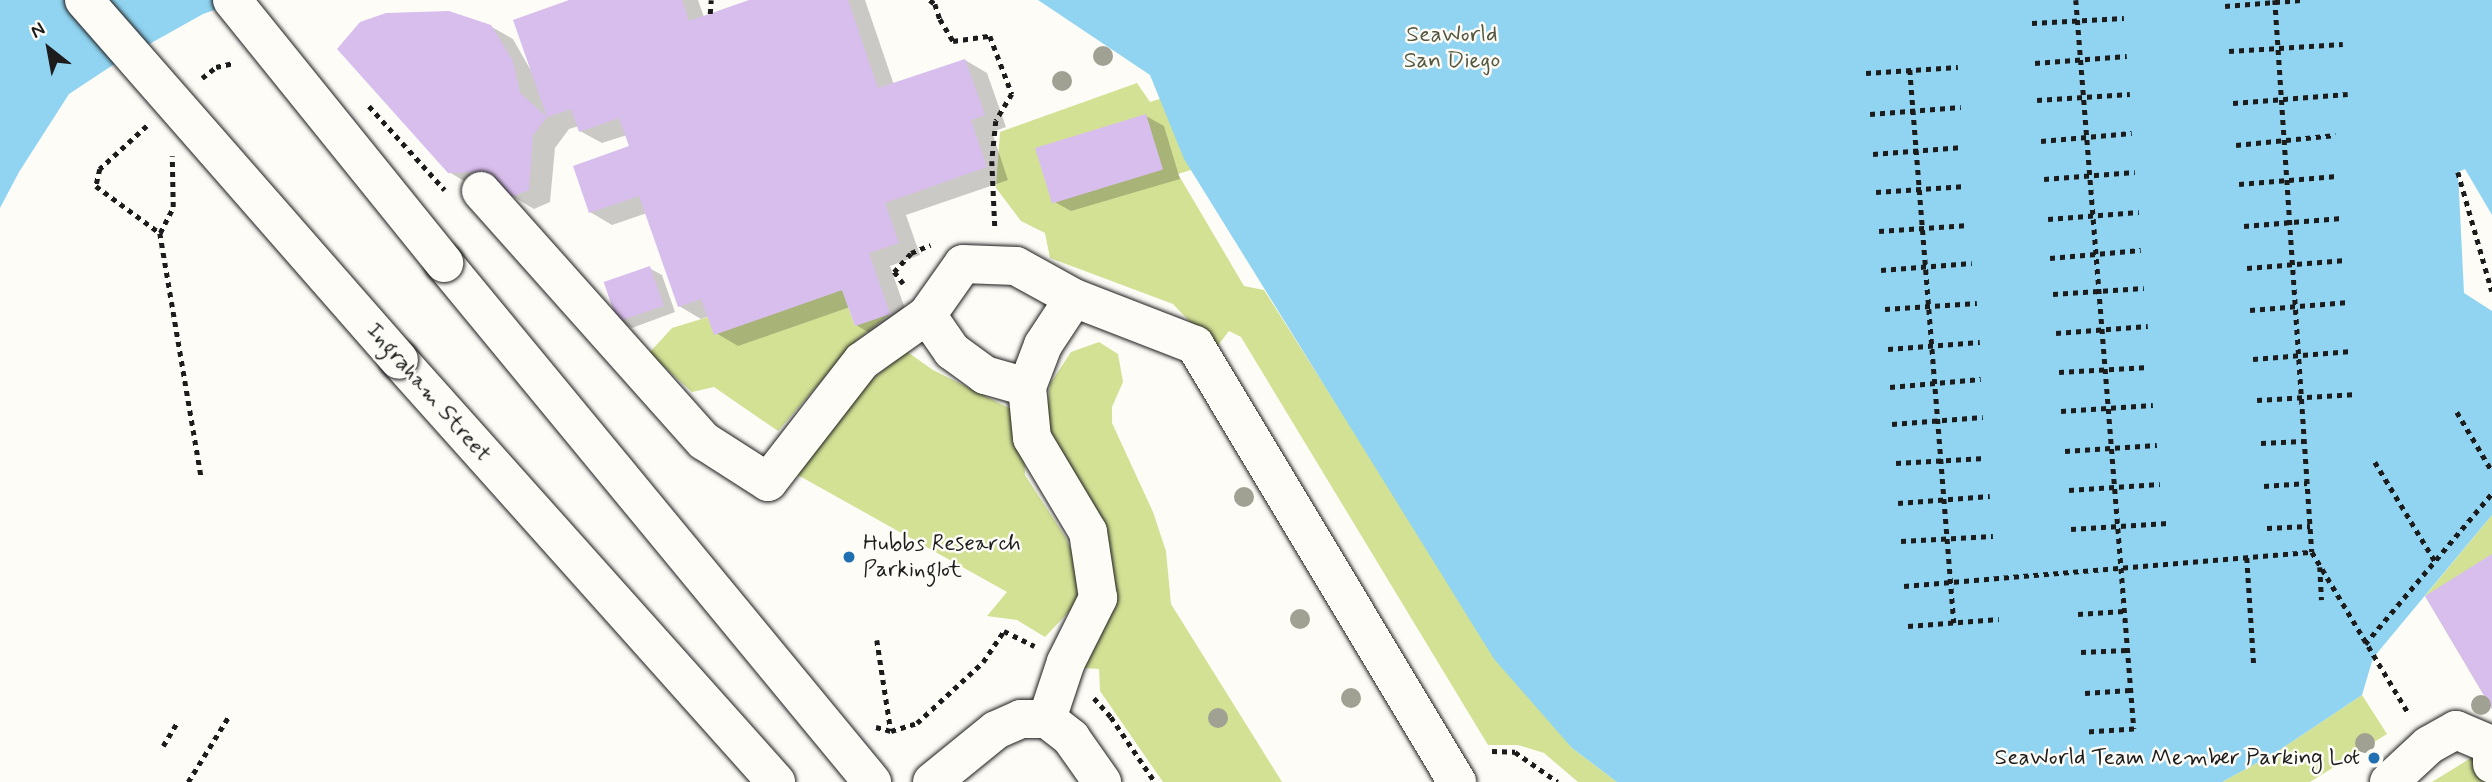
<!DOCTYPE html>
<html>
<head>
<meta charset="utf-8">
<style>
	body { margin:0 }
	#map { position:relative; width:2492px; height:782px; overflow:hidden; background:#fdfcf7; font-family:Mynerve,sans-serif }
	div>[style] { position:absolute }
	.green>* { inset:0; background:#d3e195 }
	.water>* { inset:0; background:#90d4f1 }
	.pier>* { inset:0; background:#fdfcf7 }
	.shadow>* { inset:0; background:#0003 }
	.building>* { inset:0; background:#d8beed; transform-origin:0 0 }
	.path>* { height:4.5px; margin-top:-2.25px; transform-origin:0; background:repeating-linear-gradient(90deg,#1c1c1c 0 5px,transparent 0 10px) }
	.roads { filter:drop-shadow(0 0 2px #1c1c1c) drop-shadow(0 0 2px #1c1c1c) }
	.minor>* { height:38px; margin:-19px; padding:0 19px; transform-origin:19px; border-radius:19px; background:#fdfcf7 }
	.major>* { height:38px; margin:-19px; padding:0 19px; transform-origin:19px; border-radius:19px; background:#fdfcf7 }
	.bridges { filter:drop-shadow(0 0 2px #1c1c1c) drop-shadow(0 0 2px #1c1c1c) }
	.major-bridge>* { height:38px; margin:-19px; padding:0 19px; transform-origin:19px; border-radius:19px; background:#fdfcf7 }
	.trees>* { width:20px; height:20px; margin:-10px; border-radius:50%; background:#a0a192 }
	.dots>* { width:19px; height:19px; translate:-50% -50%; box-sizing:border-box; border:4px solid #fdfcf7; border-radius:50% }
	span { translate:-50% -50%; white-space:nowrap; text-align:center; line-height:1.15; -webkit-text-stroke:5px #fdfcf7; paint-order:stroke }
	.park-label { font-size:23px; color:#535740 }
	.street-label { font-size:23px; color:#1c1c1c }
	.poi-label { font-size:23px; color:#1c1c1c }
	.left { translate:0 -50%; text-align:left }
	.right { translate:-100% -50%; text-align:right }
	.north { position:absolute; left:14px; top:14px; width:70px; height:70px; -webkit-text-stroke:5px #fdfcf7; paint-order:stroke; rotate:329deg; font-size:19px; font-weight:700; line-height:28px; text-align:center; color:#1c1c1c }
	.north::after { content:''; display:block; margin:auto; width:24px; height:32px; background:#1c1c1c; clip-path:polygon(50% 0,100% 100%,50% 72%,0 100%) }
</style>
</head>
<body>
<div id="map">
	<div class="green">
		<div style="clip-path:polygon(1476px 0,1737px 0,1178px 174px,1244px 286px,1264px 290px,1408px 517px,1572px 748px,1617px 782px,1578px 782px,1544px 753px,1518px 745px,1488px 745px,1241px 337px,1229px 331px,1212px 353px,1193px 325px,1173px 304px,1050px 258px,1045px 233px,1021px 221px,996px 188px,1000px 132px,1137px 83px,1150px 102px)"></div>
		<div style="clip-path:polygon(842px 290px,855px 326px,890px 314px,857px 340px,778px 431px,714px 387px,692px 392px,649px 353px,672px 328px,708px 317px,715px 334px)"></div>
		<div style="clip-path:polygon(1099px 342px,1118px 354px,1123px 382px,1112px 407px,1112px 423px,1153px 512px,1166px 551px,1171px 604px,1282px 782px,1163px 782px,1100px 691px,1099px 669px,1084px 668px,1091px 655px,1055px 451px,1046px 421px,1050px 384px,1071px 352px)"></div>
		<div style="clip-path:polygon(906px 351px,933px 370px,1011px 409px,1024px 442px,1025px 475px,1066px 538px,1078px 568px,1077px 603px,1045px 637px,1017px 620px,987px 616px,1007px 592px,796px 474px,847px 401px)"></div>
		<div style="clip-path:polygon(2492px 515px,2492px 709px,2425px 596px)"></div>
		<div style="clip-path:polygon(2362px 695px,2387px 734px,2310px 782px,2222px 782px,2275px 753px)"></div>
		<div style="clip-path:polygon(2492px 745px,2492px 782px,2432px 782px)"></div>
	</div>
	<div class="water">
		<div style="clip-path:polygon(0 0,243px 0,203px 14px,119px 61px,69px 94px,19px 172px,0 208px)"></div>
		<div style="clip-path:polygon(1038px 0,2492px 0,2492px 515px,2373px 658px,2362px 695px,2275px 753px,2222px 782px,1617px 782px,1572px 748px,1494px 659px,1184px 159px,1150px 75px)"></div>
	</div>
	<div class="pier">
		<div style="clip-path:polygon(2465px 169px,2492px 215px,2492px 311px,2464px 293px,2458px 172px)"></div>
	</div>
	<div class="shadow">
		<div style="clip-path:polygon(574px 0,698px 0,704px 17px,754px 0,865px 0,894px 85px,965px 60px,987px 73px,1006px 127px,992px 132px,1008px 180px,906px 215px,920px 255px,890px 266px,911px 326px,878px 338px,856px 325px,850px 307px,738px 346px,716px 333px,709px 316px,701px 319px,679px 306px,647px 213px,612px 225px,590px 212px,631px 148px,627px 135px,602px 143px,580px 131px,579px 126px,569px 129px,555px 148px,550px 202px,534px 209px,512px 196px,471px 185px,449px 172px,490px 26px,513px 39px,530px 69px)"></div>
		<div style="clip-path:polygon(1146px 116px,1164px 126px,1180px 179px,1071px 211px,1053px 201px)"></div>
		<div style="clip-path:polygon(649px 268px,662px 275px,675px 312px,632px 328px,619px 321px)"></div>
	</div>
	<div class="building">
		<div style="clip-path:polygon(569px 0,682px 0,689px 21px,749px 0,848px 0,878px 88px,965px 59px,985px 115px,971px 120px,987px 167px,885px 203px,899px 243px,869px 253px,890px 314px,855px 326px,842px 290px,714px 335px,701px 299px,678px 307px,639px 196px,589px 213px,573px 166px,629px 146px,619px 118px,579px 132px,571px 109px,547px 117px,513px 20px)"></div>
		<div style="clip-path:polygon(449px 11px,491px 25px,513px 61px,520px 93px,547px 117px,533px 135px,529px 190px,511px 197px,482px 172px,448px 173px,337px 49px,360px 22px,386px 13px)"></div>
		<div style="left:1146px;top:114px;width:58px;height:116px;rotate:73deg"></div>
		<div style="left:650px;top:266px;width:42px;height:49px;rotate:71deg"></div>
		<div style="clip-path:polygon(2492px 554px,2492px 709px,2425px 596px)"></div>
	</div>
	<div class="path">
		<div style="left:930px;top:0;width:6px;rotate:39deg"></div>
		<div style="left:935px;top:4px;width:16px;rotate:72deg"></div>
		<div style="left:940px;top:19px;width:26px;rotate:59deg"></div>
		<div style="left:953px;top:41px;width:37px;rotate:-8deg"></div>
		<div style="left:990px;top:36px;width:62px;rotate:69.2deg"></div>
		<div style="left:1012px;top:94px;width:31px;rotate:121deg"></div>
		<div style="left:996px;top:121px;width:40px;rotate:95.7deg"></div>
		<div style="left:992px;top:161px;width:66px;rotate:87.4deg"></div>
		<div style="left:2076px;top:0;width:731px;rotate:85.45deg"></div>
		<div style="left:2134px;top:729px;width:47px;rotate:176.3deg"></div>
		<div style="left:2275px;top:0;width:553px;rotate:86.17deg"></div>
		<div style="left:2225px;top:6px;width:76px;rotate:-4.5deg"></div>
		<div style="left:710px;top:14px;width:14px;rotate:-86deg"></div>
		<div style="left:2032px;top:23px;width:92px;rotate:-3.1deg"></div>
		<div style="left:2229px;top:51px;width:114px;rotate:-3.5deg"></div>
		<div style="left:2035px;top:63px;width:92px;rotate:-4.4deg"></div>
		<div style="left:1910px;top:70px;width:555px;rotate:85.45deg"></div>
		<div style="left:1866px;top:73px;width:92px;rotate:-3.7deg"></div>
		<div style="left:202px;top:78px;width:18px;rotate:-38deg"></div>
		<div style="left:216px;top:67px;width:18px;rotate:-13deg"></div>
		<div style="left:2037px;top:100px;width:93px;rotate:-3.7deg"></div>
		<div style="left:2233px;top:103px;width:115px;rotate:-4.5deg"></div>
		<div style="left:369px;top:106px;width:113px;rotate:47.9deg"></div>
		<div style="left:1870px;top:114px;width:91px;rotate:-4.4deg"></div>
		<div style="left:147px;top:126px;width:64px;rotate:137.5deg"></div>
		<div style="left:100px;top:169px;width:17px;rotate:103deg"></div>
		<div style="left:96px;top:186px;width:79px;rotate:36.3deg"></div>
		<div style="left:160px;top:233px;width:246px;rotate:80.4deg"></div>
		<div style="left:2041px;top:141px;width:91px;rotate:-5deg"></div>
		<div style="left:2236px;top:145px;width:100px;rotate:-5.8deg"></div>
		<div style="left:1873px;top:154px;width:90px;rotate:-4.4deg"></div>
		<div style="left:2458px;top:172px;width:124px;rotate:74.1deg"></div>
		<div style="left:2044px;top:179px;width:91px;rotate:-4.4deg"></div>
		<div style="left:2239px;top:184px;width:98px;rotate:-4.7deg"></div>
		<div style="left:1876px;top:192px;width:90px;rotate:-3.8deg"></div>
		<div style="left:2048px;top:219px;width:91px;rotate:-4.4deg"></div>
		<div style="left:2244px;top:226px;width:98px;rotate:-4.7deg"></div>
		<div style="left:1879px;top:231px;width:90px;rotate:-3.8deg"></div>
		<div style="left:160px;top:233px;width:29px;rotate:-63deg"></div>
		<div style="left:173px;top:207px;width:51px;rotate:-91.1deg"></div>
		<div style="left:2050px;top:258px;width:91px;rotate:-5deg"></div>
		<div style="left:2247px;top:268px;width:99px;rotate:-4.6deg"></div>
		<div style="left:1881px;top:270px;width:91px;rotate:-4.4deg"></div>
		<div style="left:903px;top:284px;width:15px;rotate:-127deg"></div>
		<div style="left:894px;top:272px;width:25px;rotate:-48deg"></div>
		<div style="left:911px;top:253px;width:21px;rotate:-23deg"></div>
		<div style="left:2053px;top:294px;width:91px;rotate:-3.8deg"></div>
		<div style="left:1885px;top:309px;width:92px;rotate:-3.7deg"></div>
		<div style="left:2250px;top:310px;width:99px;rotate:-4.6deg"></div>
		<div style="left:2056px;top:333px;width:92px;rotate:-4.4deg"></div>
		<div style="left:1888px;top:349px;width:92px;rotate:-4.4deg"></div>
		<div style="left:2253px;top:359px;width:99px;rotate:-4.6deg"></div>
		<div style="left:2059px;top:372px;width:90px;rotate:-3.2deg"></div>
		<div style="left:1890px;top:387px;width:91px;rotate:-5deg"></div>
		<div style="left:2257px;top:400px;width:100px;rotate:-3.4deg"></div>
		<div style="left:2061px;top:411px;width:92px;rotate:-3.7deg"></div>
		<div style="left:2457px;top:412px;width:69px;rotate:59.3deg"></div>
		<div style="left:1892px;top:424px;width:91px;rotate:-4.4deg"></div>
		<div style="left:2261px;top:443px;width:43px;rotate:-2.7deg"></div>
		<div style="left:2065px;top:451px;width:92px;rotate:-3.7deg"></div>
		<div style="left:2375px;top:462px;width:116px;rotate:58.8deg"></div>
		<div style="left:1896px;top:463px;width:89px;rotate:-3.2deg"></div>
		<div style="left:2264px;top:486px;width:43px;rotate:-4deg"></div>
		<div style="left:2069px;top:490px;width:91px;rotate:-3.8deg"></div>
		<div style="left:1898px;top:503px;width:92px;rotate:-4.4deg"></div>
		<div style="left:2267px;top:528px;width:43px;rotate:-2.7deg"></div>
		<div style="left:2071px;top:529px;width:97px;rotate:-3.5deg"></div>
		<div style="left:1901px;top:541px;width:92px;rotate:-3.1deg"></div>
		<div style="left:2247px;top:558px;width:107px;rotate:86.3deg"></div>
		<div style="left:2320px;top:567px;width:33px;rotate:87deg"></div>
		<div style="left:1904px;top:586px;width:409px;rotate:-4.8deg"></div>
		<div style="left:2312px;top:552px;width:189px;rotate:59.1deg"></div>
		<div style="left:2078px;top:614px;width:46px;rotate:-3.7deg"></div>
		<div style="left:1908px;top:626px;width:91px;rotate:-4.4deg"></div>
		<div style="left:877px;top:640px;width:92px;rotate:81.3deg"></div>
		<div style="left:2365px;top:644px;width:197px;rotate:-49.9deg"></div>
		<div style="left:2081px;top:652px;width:46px;rotate:-2.5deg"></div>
		<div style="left:2085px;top:693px;width:45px;rotate:-3.8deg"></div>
		<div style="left:1094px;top:698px;width:25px;rotate:48deg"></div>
		<div style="left:1111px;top:717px;width:78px;rotate:55.9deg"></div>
		<div style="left:876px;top:727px;width:16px;rotate:15deg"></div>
		<div style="left:891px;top:731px;width:27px;rotate:-17deg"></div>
		<div style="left:917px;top:723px;width:90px;rotate:-42.7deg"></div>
		<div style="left:983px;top:662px;width:37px;rotate:-56deg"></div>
		<div style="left:1004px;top:631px;width:34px;rotate:26deg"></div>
		<div style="left:163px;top:746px;width:29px;rotate:-59deg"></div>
		<div style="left:1492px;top:751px;width:23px;rotate:2deg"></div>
		<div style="left:1515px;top:752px;width:52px;rotate:34.9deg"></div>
		<div style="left:188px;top:782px;width:78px;rotate:-58.2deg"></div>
	</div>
	<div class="roads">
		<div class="minor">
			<div style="left:481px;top:191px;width:335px;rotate:48.3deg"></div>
			<div style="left:704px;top:441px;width:76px;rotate:32.6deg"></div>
			<div style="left:768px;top:482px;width:153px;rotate:-52.2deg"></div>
			<div style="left:862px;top:361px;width:80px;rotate:-35.3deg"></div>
			<div style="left:1027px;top:387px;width:44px;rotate:-164.1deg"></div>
			<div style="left:985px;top:375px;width:41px;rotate:-144deg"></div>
			<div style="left:952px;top:351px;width:44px;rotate:-124.8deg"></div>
			<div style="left:927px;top:315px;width:62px;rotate:-54.8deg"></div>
			<div style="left:963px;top:264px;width:53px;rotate:2.2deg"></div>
			<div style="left:1016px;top:266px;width:66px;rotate:28.9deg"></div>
			<div style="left:1074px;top:298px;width:130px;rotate:21.2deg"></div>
			<div style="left:1195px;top:345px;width:510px;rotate:59.06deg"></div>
			<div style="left:1047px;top:719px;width:60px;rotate:-71.6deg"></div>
			<div style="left:1066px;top:662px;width:72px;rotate:-63.4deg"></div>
			<div style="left:1098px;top:598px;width:67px;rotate:-98.6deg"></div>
			<div style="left:1088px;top:532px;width:109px;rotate:-120.8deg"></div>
			<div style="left:1032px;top:438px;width:51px;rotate:-95.6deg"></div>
			<div style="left:1027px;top:387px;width:45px;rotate:-69.1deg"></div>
			<div style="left:1043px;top:345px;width:56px;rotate:-56.6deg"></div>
			<div style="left:932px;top:782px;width:82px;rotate:-39.1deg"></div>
			<div style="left:996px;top:730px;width:27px;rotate:-24deg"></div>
			<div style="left:1021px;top:719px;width:26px"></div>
			<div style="left:1047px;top:719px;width:31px;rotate:38deg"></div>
			<div style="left:1071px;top:738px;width:54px;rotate:54.8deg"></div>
			<div style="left:2389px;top:782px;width:54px;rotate:-42.8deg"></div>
			<div style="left:2429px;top:745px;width:31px;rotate:-29deg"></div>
			<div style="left:2456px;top:730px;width:39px;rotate:23deg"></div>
			<div style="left:2492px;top:745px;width:19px;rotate:90deg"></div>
		</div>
		<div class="major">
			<div style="left:444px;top:263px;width:673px;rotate:50.49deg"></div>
			<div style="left:399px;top:360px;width:566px;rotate:48.22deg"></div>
		</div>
	</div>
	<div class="bridges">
		<div class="major-bridge">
			<div style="left:84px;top:0;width:478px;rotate:48.8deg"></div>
			<div style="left:232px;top:0;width:338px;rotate:51.1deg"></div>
		</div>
	</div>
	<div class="trees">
		<div style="left:1103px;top:56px"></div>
		<div style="left:1062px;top:81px"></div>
		<div style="left:1244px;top:497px"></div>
		<div style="left:1300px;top:619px"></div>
		<div style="left:1351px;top:698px"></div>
		<div style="left:2481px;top:705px"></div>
		<div style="left:1218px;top:718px"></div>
		<div style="left:2365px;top:743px"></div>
	</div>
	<div class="dots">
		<div style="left:849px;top:557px;background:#1f6fb2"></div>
		<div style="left:2374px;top:758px;background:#1f6fb2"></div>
	</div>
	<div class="park-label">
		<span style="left:1452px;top:48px">SeaWorld<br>San Diego</span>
	</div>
	<div class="street-label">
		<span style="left:428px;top:393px;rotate:49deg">Ingraham Street</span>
	</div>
	<div class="poi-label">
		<span class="left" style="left:863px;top:557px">Hubbs Research<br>Parkinglot</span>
		<span class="right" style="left:2360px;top:758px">SeaWorld Team Member Parking Lot</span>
	</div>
	<div class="north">N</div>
</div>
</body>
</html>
